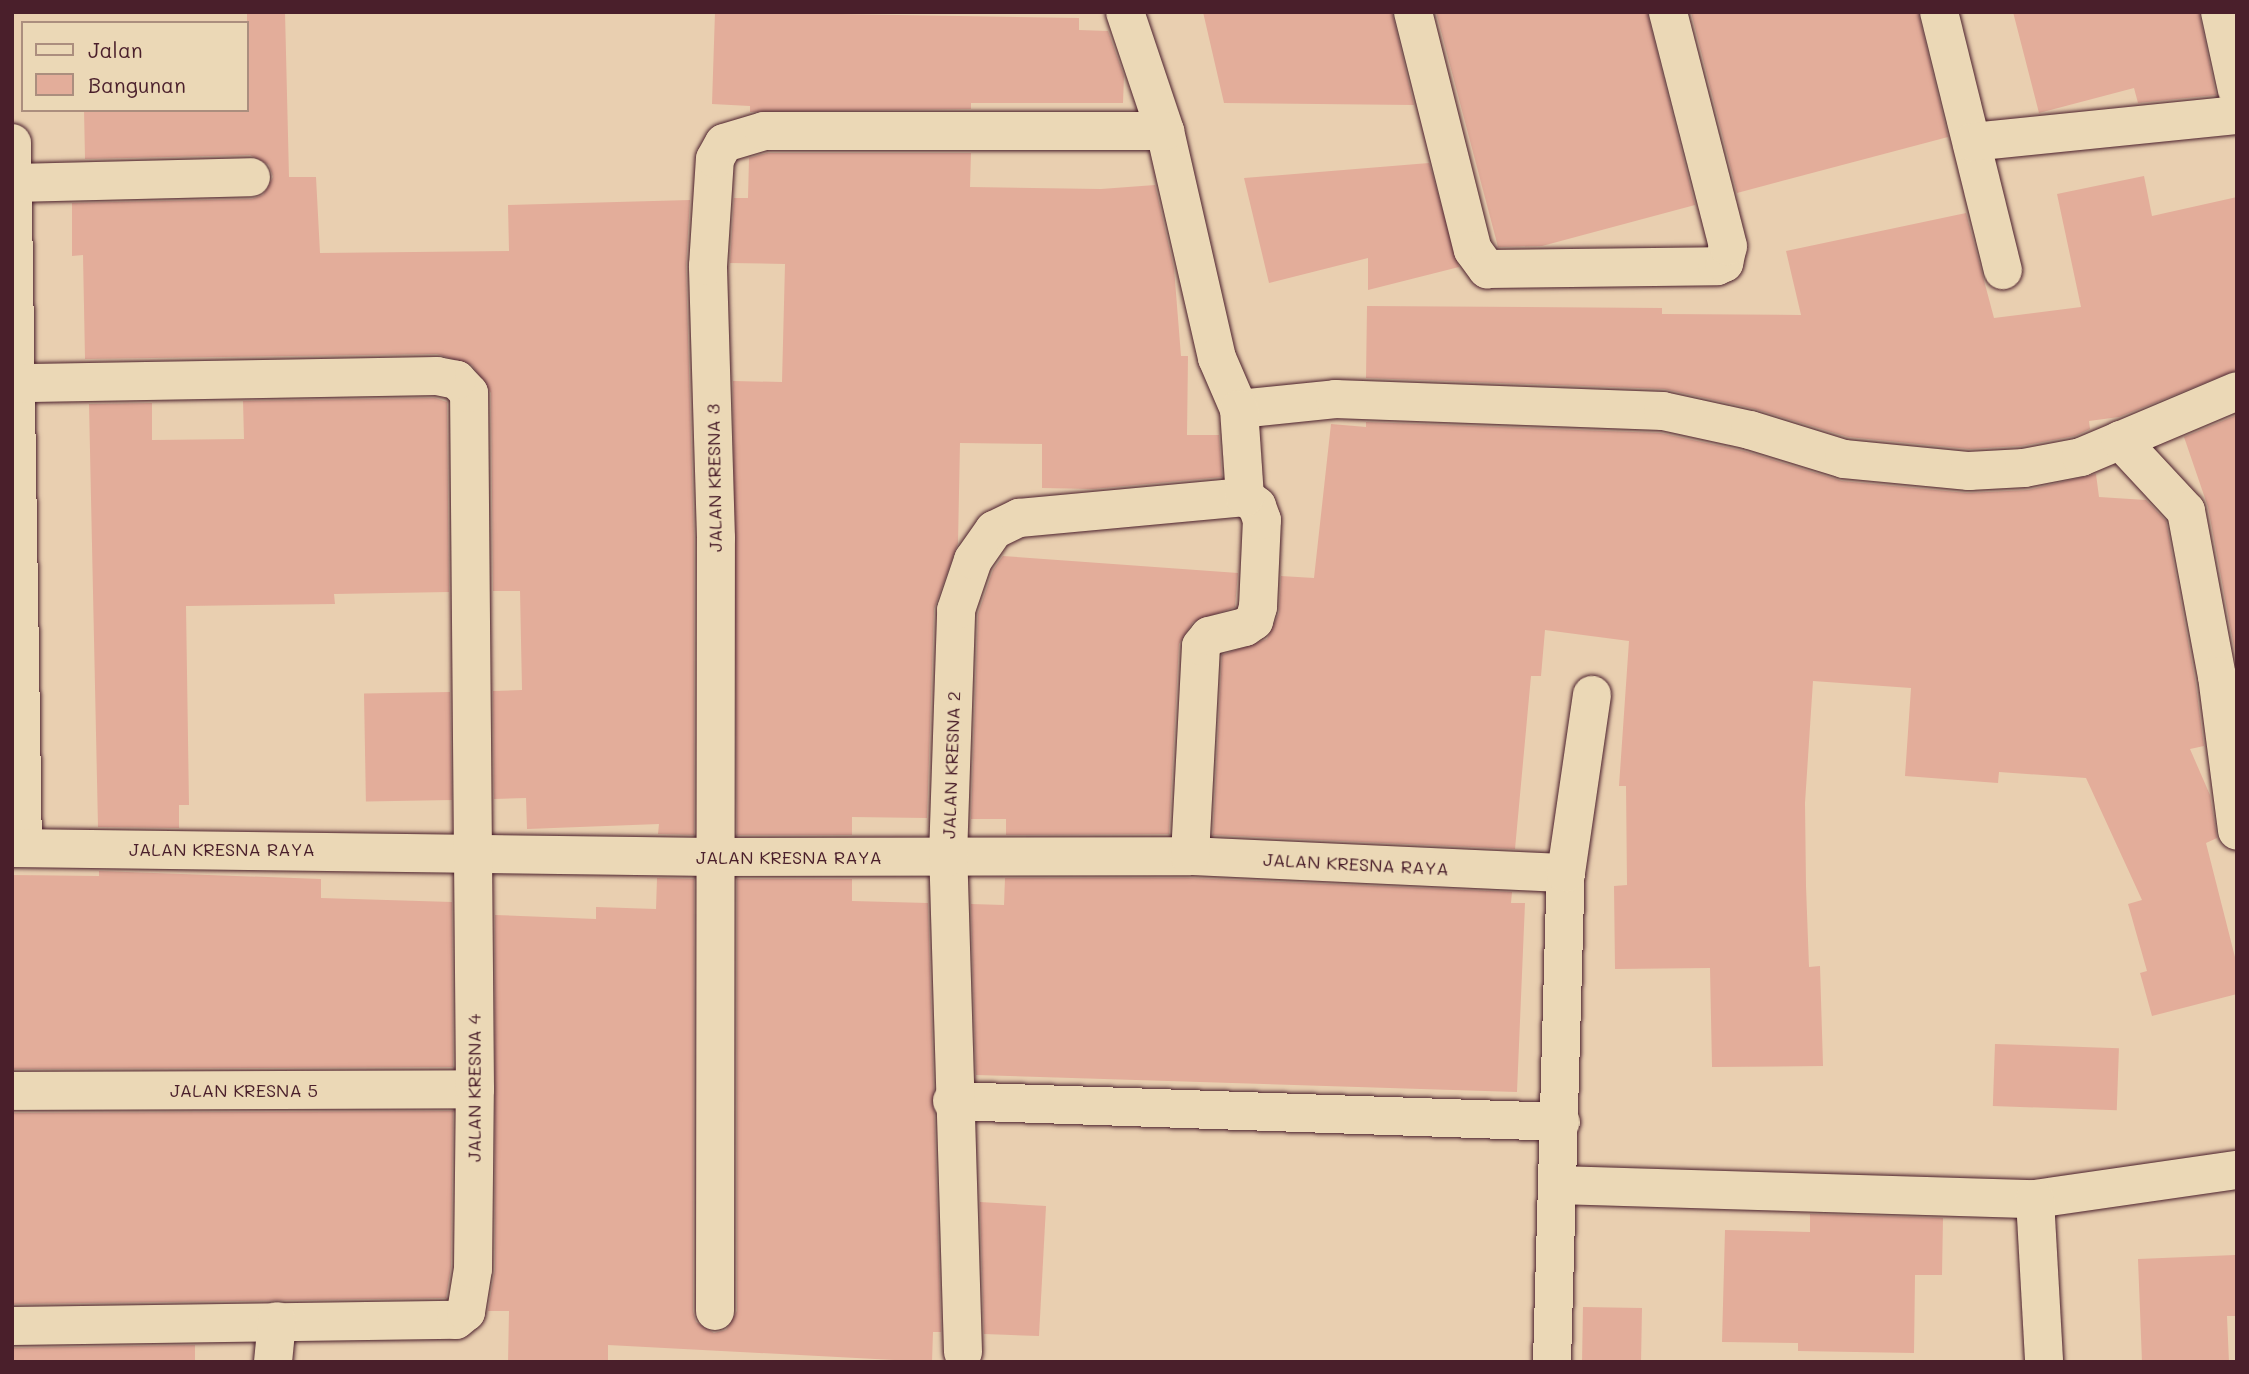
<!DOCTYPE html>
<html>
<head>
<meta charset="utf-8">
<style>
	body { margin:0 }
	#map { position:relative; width:2249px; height:1374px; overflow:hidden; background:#e9cfb0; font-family:Mali,sans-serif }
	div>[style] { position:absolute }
	.building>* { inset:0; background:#e3ad9a; transform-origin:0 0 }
	.roads { filter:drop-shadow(0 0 2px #4a1f2b) drop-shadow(0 0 2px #4a1f2b) }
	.minor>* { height:38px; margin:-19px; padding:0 19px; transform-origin:19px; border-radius:19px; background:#ebd8b6 }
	span { translate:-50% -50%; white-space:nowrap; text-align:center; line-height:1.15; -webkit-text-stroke:5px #ebd8b6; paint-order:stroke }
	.street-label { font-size:18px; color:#4a1f2b }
	.frame { position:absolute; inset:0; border:14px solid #4a1f2b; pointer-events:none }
	.legend { position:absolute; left:21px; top:21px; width:228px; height:91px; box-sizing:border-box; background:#ebd8b6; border:2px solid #ab8e7e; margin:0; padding:9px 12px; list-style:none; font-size:21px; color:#4a1f2b }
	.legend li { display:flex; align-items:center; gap:14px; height:35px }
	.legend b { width:35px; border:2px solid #ab8e7e }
</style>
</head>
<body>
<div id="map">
	<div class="building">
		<div style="clip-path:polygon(247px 12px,285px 12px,289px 177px,316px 177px,320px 253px,509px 251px,508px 205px,690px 200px,686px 267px,694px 538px,694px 835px,658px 834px,659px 824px,527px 829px,526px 798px,494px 799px,493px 691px,522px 690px,520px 591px,493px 591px,491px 393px,472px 365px,437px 354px,85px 359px,83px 255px,72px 256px,72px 203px,252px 199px,263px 195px,273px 177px,269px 165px,250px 155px,85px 159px,84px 110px,247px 110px)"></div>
		<div style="clip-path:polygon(715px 12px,1079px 18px,1079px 30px,1108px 31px,1124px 76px,1123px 103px,971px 103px,971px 109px,750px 112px,750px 106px,712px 104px)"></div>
		<div style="clip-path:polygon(1203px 12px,1392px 12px,1414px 105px,1224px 103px)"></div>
		<div style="clip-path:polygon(1436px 12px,1647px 12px,1695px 205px,1542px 246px,1498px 247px)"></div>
		<div style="clip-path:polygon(1691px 12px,1918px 12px,1948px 137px,1737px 193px)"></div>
		<div style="clip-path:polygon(2013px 12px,2199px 12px,2216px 95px,2138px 103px,2134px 88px,2039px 113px)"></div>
		<div style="clip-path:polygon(767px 153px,971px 153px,970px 187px,1101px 189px,1155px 185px,1174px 268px,1181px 356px,1188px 356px,1187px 435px,1219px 435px,1222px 477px,1093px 489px,1042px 488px,1042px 444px,960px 443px,958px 543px,934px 609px,927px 818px,852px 817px,852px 835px,737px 835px,733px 381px,782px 382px,785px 264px,730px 263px,734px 198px,748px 198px,749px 158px)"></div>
		<div style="clip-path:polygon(1429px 163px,1459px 267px,1368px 290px,1368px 258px,1269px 283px,1244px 178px)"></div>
		<div style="clip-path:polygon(2144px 176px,2152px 216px,2237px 197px,2237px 370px,2119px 417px,2089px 421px,2090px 429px,2075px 436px,2021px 446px,1969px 449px,1848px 437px,1755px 409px,1664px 389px,1366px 378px,1367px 306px,1662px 308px,1662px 314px,1801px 315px,1786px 251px,1966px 213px,1994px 318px,2081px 307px,2057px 194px)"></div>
		<div style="clip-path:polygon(435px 398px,447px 402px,449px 592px,334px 594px,335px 604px,186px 606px,189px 805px,179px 805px,179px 828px,98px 827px,89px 404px,152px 403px,152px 440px,244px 439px,243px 401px)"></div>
		<div style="clip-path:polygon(2237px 415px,2237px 663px,2208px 507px,2184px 437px)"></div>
		<div style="clip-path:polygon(1366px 422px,1660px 433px,1744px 451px,1842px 481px,1967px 493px,2028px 490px,2096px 474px,2099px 497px,2146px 500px,2166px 521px,2195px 679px,2204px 746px,2190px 749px,2210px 795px,2217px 838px,2206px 843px,2237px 965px,2237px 994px,2152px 1016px,2140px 973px,2147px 971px,2128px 904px,2142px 900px,2086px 778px,1999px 772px,1998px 783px,1905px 776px,1911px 688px,1813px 681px,1805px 803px,1806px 886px,1809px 967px,1820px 966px,1823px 1066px,1712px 1067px,1710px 968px,1615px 969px,1614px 886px,1627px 885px,1626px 786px,1619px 786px,1629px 641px,1545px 630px,1541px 676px,1531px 676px,1515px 849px,1213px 835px,1222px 655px,1267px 639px,1279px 613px,1281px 576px,1314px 578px,1331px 424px,1366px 427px)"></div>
		<div style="clip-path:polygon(1003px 556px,1238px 573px,1235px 607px,1193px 622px,1179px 644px,1169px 834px,1006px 835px,1006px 819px,971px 819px,978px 614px,993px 570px)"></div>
		<div style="left:450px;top:692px;width:108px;height:86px;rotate:89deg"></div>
		<div style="clip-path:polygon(99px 871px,321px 879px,321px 898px,452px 902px,453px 1067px,12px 1069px,12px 875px,99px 876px)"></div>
		<div style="clip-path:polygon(657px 878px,694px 879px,693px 1311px,696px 1322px,714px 1333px,726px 1330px,737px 1311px,737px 879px,852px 879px,852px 901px,928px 903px,941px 1332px,933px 1332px,932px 1362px,608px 1345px,608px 1362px,508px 1362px,509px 1311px,488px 1311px,495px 1269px,495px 915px,596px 919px,596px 907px,656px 909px)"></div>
		<div style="clip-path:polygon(1005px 878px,1190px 878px,1512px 892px,1511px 903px,1525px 903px,1517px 1092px,976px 1075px,971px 904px,1004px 905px)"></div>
		<div style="left:1995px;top:1044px;width:124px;height:62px;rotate:2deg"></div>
		<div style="clip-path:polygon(453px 1111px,451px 1267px,446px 1298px,12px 1304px,12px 1113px)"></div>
		<div style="clip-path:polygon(980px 1202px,1046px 1206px,1039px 1336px,984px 1334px)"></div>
		<div style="clip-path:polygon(1810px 1214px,1943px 1218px,1942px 1275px,1915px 1275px,1914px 1353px,1798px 1351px,1798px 1343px,1722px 1342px,1725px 1230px,1810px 1232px)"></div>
		<div style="clip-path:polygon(2235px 1255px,2237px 1316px,2227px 1316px,2229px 1362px,2142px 1362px,2138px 1259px)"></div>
		<div style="left:1583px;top:1307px;width:59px;height:55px;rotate:1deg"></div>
		<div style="clip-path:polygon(195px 1345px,195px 1362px,12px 1362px,12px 1348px)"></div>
	</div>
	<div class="roads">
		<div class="minor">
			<div style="left:1125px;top:12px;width:126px;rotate:71.4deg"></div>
			<div style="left:1165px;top:131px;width:233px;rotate:77.1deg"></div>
			<div style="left:1217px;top:358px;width:56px;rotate:66.7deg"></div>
			<div style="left:1239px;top:409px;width:97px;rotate:-5.9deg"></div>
			<div style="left:1335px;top:399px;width:328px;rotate:2.1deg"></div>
			<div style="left:1663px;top:411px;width:89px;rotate:12.3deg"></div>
			<div style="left:1750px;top:430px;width:98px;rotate:17.1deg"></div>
			<div style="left:1844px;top:459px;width:126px;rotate:5.5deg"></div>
			<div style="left:1969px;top:471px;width:55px;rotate:-3.1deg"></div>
			<div style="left:2024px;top:468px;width:58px;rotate:-10.9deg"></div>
			<div style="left:2081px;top:457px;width:169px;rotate:-22.9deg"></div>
			<div style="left:1413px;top:12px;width:245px;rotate:75.9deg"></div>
			<div style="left:1473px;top:250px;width:24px;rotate:54deg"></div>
			<div style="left:1487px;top:269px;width:230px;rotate:-0.7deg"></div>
			<div style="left:1717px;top:266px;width:8px;rotate:-23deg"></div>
			<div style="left:1724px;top:263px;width:17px;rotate:-77deg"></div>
			<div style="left:1728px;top:246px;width:242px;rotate:-104.4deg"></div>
			<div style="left:1939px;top:12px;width:266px;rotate:76.1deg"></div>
			<div style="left:2220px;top:12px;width:80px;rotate:77.7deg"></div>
			<div style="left:1972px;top:142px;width:266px;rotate:-5.8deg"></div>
			<div style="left:12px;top:143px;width:705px;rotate:89.11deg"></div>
			<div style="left:13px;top:183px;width:238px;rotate:-1.4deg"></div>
			<div style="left:2120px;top:440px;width:97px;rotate:47.1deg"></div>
			<div style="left:2186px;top:511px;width:168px;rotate:79.4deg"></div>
			<div style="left:2217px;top:676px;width:156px;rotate:82.6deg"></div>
			<div style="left:12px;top:848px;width:701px;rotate:0.74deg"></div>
			<div style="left:713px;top:857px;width:477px;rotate:-0.1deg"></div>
			<div style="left:1190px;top:856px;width:376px;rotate:2.6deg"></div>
			<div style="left:1190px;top:856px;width:210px;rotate:-87deg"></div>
			<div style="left:1201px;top:646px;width:13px;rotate:-51deg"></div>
			<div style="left:1209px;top:636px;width:37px;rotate:-14deg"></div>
			<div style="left:1245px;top:627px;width:11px;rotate:-34deg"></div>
			<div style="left:1254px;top:621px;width:15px;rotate:-74deg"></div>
			<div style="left:1258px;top:607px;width:87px;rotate:-87.4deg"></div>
			<div style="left:1262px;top:520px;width:15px;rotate:-110deg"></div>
			<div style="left:1257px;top:506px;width:15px;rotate:-143deg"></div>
			<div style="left:12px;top:1091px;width:463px;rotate:-0.2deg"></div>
			<div style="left:952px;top:1101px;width:609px;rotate:1.97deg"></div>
			<div style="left:1557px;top:1185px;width:478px;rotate:1.7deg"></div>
			<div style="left:2035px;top:1199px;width:204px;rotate:-8.2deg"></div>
			<div style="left:2035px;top:1199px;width:163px;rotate:86.8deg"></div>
			<div style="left:715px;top:1311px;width:773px;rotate:-89.93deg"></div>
			<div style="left:716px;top:538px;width:272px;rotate:-91.7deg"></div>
			<div style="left:708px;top:266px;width:107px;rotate:-86.3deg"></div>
			<div style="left:715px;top:159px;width:18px;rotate:-61deg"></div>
			<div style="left:724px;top:143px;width:42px;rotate:-16.7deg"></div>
			<div style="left:764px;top:131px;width:401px"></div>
			<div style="left:12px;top:1326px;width:444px;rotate:-0.8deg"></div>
			<div style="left:456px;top:1320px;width:13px;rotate:-39deg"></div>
			<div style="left:466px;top:1312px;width:44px;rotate:-80.8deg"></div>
			<div style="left:473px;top:1269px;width:180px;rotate:-89.4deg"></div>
			<div style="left:475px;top:1089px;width:696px;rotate:-90.49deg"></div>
			<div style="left:469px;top:393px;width:18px;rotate:-133deg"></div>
			<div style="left:457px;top:380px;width:20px;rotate:-169deg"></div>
			<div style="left:437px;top:376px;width:421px;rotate:179deg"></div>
			<div style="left:963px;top:1352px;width:495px;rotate:-91.7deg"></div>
			<div style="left:948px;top:857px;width:247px;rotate:-88.1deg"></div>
			<div style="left:956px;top:610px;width:53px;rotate:-71.2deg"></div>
			<div style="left:973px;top:560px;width:37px;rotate:-55deg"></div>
			<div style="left:994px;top:530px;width:28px;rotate:-26deg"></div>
			<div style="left:1019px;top:518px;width:227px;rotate:-5.3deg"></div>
			<div style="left:1245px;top:497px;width:88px;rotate:-93.9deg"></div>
			<div style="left:273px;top:1362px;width:41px;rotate:-84.4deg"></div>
			<div style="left:1552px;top:1362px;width:489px;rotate:-88.4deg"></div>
			<div style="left:1566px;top:873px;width:180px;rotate:-81.7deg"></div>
		</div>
	</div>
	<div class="street-label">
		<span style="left:714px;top:478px;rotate:-91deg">JALAN KRESNA 3</span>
		<span style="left:951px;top:765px;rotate:-88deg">JALAN KRESNA 2</span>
		<span style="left:222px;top:849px">JALAN KRESNA RAYA</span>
		<span style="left:789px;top:857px">JALAN KRESNA RAYA</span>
		<span style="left:1356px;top:864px;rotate:3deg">JALAN KRESNA RAYA</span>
		<span style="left:474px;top:1088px;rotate:-90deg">JALAN KRESNA 4</span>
		<span style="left:244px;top:1090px">JALAN KRESNA 5</span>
	</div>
	<div class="frame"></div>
	<ul class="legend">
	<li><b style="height:9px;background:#ebd8b6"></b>Jalan</li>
	<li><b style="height:19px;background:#e3ad9a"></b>Bangunan</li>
	</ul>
</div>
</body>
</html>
